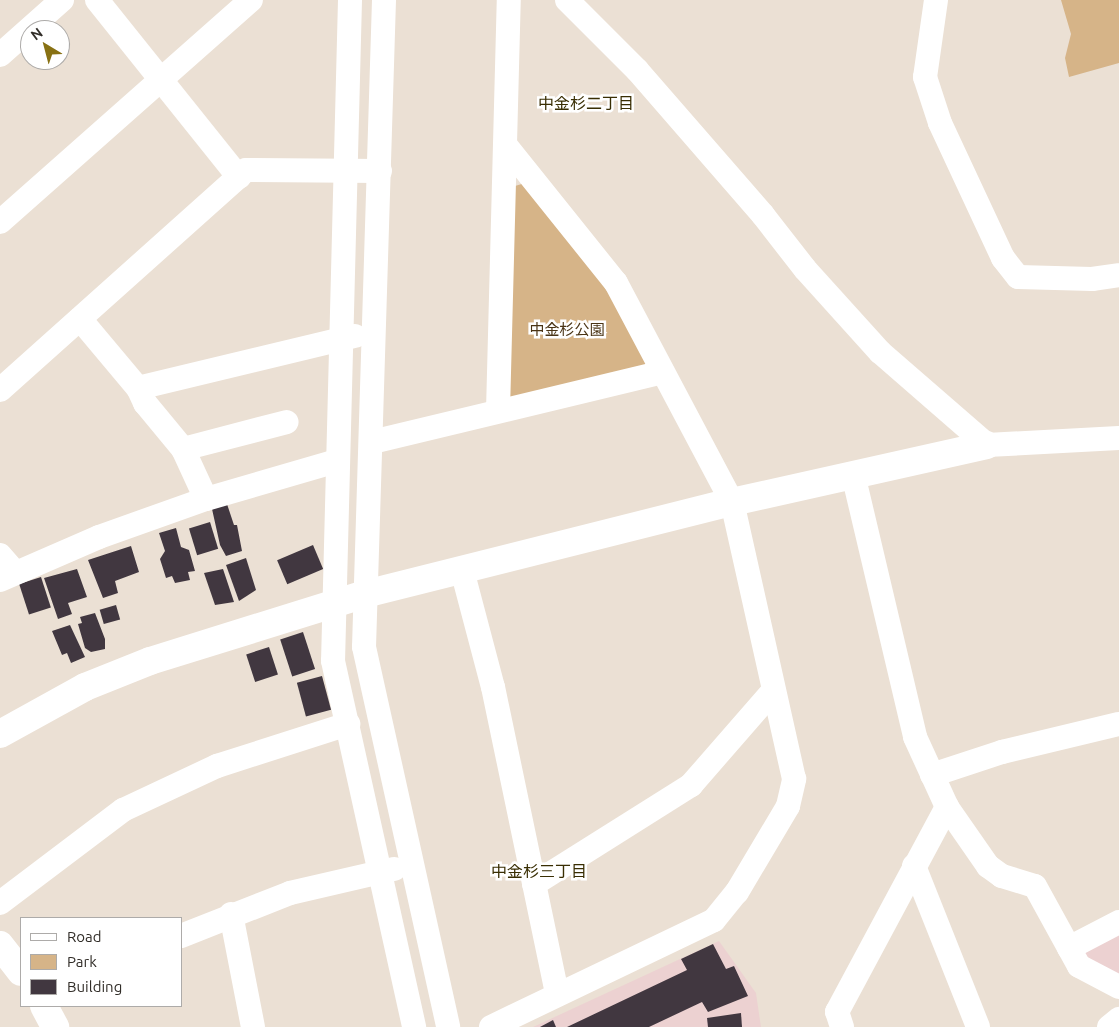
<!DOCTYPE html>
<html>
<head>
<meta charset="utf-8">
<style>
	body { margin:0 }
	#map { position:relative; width:1119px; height:1027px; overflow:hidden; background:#ebe0d4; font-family:Ubuntu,"Noto Sans JP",sans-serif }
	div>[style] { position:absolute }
	.education>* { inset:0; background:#ecd1d1 }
	.green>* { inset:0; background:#d6b488 }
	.building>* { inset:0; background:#413740; transform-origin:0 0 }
	.minor>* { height:24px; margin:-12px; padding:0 12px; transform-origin:12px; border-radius:12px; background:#fff }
	.tertiary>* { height:28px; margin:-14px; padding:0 14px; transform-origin:14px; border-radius:14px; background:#fff }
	span { translate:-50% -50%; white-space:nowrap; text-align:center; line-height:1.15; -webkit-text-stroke:5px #fff; paint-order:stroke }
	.park-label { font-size:15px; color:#4a3415 }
	.neighbourhood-label { font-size:16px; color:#392e03 }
	.legend { position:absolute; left:20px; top:917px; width:162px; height:90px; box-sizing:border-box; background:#fff; border:1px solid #adaba9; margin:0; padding:6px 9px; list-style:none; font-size:15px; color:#312d28 }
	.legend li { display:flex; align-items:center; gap:10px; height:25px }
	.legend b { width:25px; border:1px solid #adaba9 }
	.north { position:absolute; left:20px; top:20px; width:50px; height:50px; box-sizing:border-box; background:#fff; border:1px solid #adaba9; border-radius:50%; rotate:323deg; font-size:14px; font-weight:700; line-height:20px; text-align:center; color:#312d28 }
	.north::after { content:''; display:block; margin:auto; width:18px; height:22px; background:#887113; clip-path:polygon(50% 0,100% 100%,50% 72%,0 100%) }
</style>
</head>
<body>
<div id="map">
	<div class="education">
		<div style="clip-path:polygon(1119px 929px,1119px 978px,1080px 952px)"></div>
		<div style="clip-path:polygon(719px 941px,756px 993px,761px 1027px,533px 1027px)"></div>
	</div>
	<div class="green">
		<div style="clip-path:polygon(1061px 0,1119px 0,1119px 63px,1069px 77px,1065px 58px,1071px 34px)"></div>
		<div style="clip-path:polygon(525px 183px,606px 284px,648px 360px,642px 369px,509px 399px,515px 186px)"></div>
	</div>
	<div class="building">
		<div style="clip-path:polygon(227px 504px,234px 525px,237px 525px,242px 551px,226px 556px,220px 545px,212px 509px)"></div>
		<div style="left:210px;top:522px;width:28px;height:22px;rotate:73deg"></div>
		<div style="clip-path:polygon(176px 528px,181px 547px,189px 550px,195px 571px,188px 572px,190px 580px,175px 583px,172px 576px,166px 578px,160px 559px,165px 551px,159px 533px)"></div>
		<div style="left:313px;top:545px;width:26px;height:39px;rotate:67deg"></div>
		<div style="clip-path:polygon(131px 546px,139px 572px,115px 581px,118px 593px,103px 598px,88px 560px)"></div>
		<div style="clip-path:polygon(246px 558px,256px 590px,239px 601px,226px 565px)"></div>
		<div style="clip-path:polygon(77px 569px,87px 597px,68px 603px,72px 614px,58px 619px,44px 578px)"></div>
		<div style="clip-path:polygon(223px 569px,234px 602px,215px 605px,204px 573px)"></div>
		<div style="left:41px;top:577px;width:32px;height:23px;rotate:72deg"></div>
		<div style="left:116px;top:605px;width:15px;height:17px;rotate:74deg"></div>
		<div style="clip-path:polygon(95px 613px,105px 639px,105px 649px,91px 652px,85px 648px,78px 624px,82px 623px,80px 617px)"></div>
		<div style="clip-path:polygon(70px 625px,85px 657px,71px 663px,67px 653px,62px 655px,52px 631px)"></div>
		<div style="left:303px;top:632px;width:39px;height:24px;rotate:72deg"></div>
		<div style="left:269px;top:647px;width:29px;height:24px;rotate:72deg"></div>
		<div style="left:322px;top:676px;width:35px;height:26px;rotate:75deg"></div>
		<div style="clip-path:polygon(713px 944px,726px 969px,734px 966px,748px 996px,708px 1012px,702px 1002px,649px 1027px,567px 1027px,687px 970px,681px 959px)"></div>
		<div style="clip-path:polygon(741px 1013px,742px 1027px,708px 1027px,707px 1018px)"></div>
		<div style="clip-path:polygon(553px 1020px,556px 1027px,540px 1027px)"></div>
	</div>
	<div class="minor">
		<div style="left:97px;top:0;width:227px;rotate:51.3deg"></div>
		<div style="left:350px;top:0;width:661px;rotate:91.47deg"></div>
		<div style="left:333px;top:661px;width:375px;rotate:77.5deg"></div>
		<div style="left:384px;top:0;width:647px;rotate:91.77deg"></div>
		<div style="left:364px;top:647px;width:389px;rotate:77.5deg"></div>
		<div style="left:567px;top:0;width:99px;rotate:45deg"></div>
		<div style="left:637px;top:70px;width:192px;rotate:49deg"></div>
		<div style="left:763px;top:215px;width:68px;rotate:52.1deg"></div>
		<div style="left:805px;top:269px;width:112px;rotate:47.9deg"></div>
		<div style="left:880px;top:352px;width:142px;rotate:41deg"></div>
		<div style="left:987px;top:445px;width:132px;rotate:-3deg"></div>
		<div style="left:936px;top:0;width:78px;rotate:98.1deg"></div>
		<div style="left:925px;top:77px;width:48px;rotate:71.9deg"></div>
		<div style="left:940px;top:123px;width:149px;rotate:65deg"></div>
		<div style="left:1003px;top:258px;width:24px;rotate:52deg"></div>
		<div style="left:1018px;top:277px;width:74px;rotate:1.5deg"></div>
		<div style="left:1092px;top:279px;width:27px;rotate:-8deg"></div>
		<div style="left:0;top:55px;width:83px;rotate:-41.6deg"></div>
		<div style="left:0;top:222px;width:335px;rotate:-41.5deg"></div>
		<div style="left:80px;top:319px;width:90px;rotate:50deg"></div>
		<div style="left:138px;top:388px;width:17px;rotate:65deg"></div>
		<div style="left:145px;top:403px;width:60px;rotate:50.4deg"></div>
		<div style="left:183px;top:449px;width:55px;rotate:65.3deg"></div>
		<div style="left:138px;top:388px;width:223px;rotate:-13.5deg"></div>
		<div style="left:0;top:390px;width:330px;rotate:-41.8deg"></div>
		<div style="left:246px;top:170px;width:134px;rotate:0.4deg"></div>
		<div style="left:498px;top:411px;width:411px;rotate:-88.5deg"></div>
		<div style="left:372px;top:442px;width:299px;rotate:-13.5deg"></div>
		<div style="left:183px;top:449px;width:107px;rotate:-14.6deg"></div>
		<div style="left:853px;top:474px;width:270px;rotate:76.7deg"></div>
		<div style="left:915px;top:737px;width:77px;rotate:65.4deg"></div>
		<div style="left:947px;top:807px;width:72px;rotate:55.2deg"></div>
		<div style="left:988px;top:866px;width:17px;rotate:36deg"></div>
		<div style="left:1002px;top:876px;width:34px;rotate:17deg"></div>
		<div style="left:1035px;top:886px;width:91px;rotate:61.2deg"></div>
		<div style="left:1079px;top:966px;width:45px;rotate:27.7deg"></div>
		<div style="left:0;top:555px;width:23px;rotate:49deg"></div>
		<div style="left:462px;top:570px;width:121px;rotate:75.2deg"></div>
		<div style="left:493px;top:687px;width:314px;rotate:78.2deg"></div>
		<div style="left:0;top:580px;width:108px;rotate:-23.5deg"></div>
		<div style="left:99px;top:537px;width:114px;rotate:-19.6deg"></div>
		<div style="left:206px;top:499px;width:136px;rotate:-16.2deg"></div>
		<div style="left:932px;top:775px;width:74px;rotate:-18.2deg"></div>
		<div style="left:1002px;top:752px;width:120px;rotate:-13.5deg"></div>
		<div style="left:914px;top:866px;width:173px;rotate:68.3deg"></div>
		<div style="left:534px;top:884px;width:186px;rotate:-32.2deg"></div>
		<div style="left:691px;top:785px;width:125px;rotate:-48.9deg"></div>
		<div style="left:0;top:903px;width:154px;rotate:-37.1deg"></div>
		<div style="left:123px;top:810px;width:104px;rotate:-25.1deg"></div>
		<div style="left:217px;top:766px;width:138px;rotate:-17.8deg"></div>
		<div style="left:231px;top:914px;width:115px;rotate:79deg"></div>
		<div style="left:181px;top:936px;width:117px;rotate:-21.5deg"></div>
		<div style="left:290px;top:893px;width:107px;rotate:-13deg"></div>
		<div style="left:1069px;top:948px;width:56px;rotate:-27.5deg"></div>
		<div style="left:491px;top:1027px;width:247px;rotate:-25.6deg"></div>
		<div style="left:714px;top:920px;width:36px;rotate:-51deg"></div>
		<div style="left:737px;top:892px;width:100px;rotate:-59.3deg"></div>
		<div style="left:788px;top:806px;width:28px;rotate:-77deg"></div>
		<div style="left:794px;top:779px;width:284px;rotate:-102.6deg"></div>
		<div style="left:732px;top:502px;width:248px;rotate:-117.9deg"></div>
		<div style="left:616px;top:283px;width:174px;rotate:-128.7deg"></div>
		<div style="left:842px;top:1027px;width:16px;rotate:-108deg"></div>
		<div style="left:837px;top:1012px;width:233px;rotate:-61.8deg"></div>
		<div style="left:1109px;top:1027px;width:13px;rotate:-39deg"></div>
	</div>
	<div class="tertiary">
		<div style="left:0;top:734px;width:97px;rotate:-28.9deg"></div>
		<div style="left:85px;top:687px;width:70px;rotate:-21.8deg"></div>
		<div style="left:150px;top:661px;width:225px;rotate:-17.3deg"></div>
		<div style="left:365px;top:594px;width:378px;rotate:-14.1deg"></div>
		<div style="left:732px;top:502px;width:261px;rotate:-12.6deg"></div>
		<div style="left:0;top:945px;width:34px;rotate:52deg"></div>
		<div style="left:44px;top:1006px;width:24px;rotate:62deg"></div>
	</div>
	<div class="park-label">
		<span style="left:567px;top:330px">中金杉公園</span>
	</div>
	<div class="neighbourhood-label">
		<span style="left:586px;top:103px">中金杉二丁目</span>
		<span style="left:539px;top:871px">中金杉三丁目</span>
	</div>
	<ul class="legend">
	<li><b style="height:6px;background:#fff"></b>Road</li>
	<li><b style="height:14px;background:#d6b488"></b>Park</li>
	<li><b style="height:14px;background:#413740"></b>Building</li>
	</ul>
	<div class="north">N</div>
</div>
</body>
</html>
